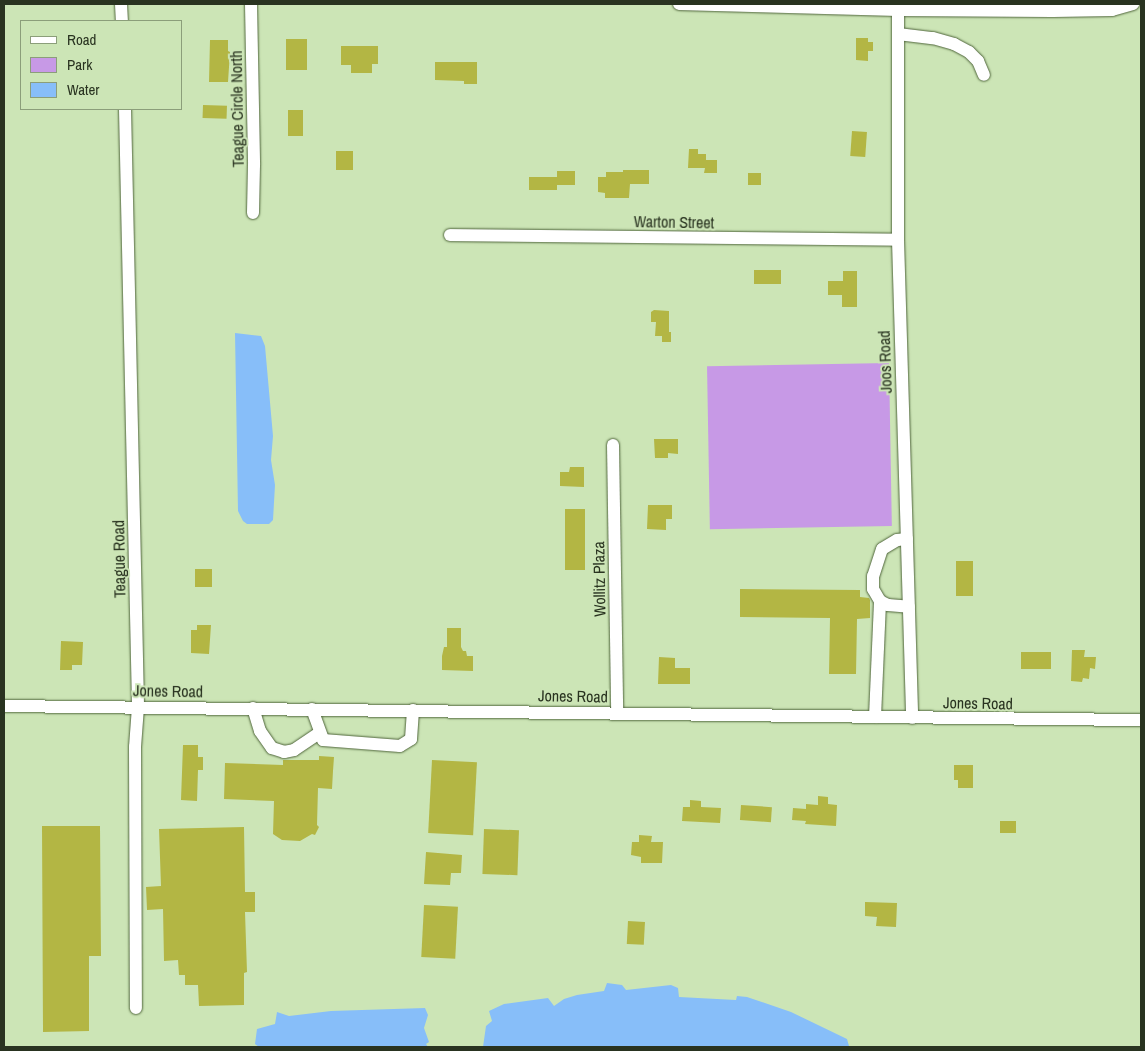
<!DOCTYPE html>
<html>
<head>
<meta charset="utf-8">
<style>
	body { margin:0 }
	#map { position:relative; width:1145px; height:1051px; overflow:hidden; background:#cce5b6; font-family:"Archivo Narrow",sans-serif }
	div>[style] { position:absolute }
	.green>* { inset:0; background:#c799e6; transform-origin:0 0 }
	.water>* { inset:0; background:#87bef9 }
	.building>* { inset:0; background:#b3b644; transform-origin:0 0 }
	.roads { filter:drop-shadow(0 0 1px #50663c) drop-shadow(0 0 1px #50663c) }
	.minor>* { height:12px; margin:-6px; padding:0 6px; transform-origin:6px; border-radius:6px; background:#fff }
	span { translate:-50% -50%; white-space:nowrap; text-align:center; line-height:1.15; -webkit-text-stroke:4px #cce5b6; paint-order:stroke }
	.street-label { font-size:16px; color:#293320 }
	.frame { position:absolute; inset:0; border:5px solid #293320; pointer-events:none }
	.legend { position:absolute; left:20px; top:20px; width:162px; height:90px; box-sizing:border-box; background:#cce5b6; border:1px solid #8b9e7a; margin:0; padding:6px 9px; list-style:none; font-size:15px; color:#293320 }
	.legend li { display:flex; align-items:center; gap:10px; height:25px }
	.legend b { width:25px; border:1px solid #8b9e7a }
</style>
</head>
<body>
<div id="map">
	<div class="green">
		<div style="left:889px;top:363px;width:163px;height:182px;rotate:89deg"></div>
	</div>
	<div class="water">
		<div style="clip-path:polygon(235px 333px,261px 336px,265px 346px,273px 436px,271px 460px,275px 485px,273px 520px,269px 524px,247px 524px,243px 521px,238px 511px)"></div>
		<div style="clip-path:polygon(607px 983px,622px 985px,626px 990px,671px 985px,678px 988px,679px 997px,736px 1000px,737px 996px,747px 997px,791px 1012px,847px 1039px,849px 1046px,860px 1047px,483px 1047px,486px 1026px,492px 1021px,489px 1011px,504px 1004px,548px 998px,554px 1006px,564px 999px,577px 995px,604px 991px)"></div>
		<div style="clip-path:polygon(425px 1008px,428px 1015px,424px 1028px,429px 1042px,426px 1044px,428px 1047px,259px 1047px,255px 1044px,257px 1029px,275px 1024px,277px 1012px,289px 1016px,331px 1011px)"></div>
	</div>
	<div class="building">
		<div style="clip-path:polygon(856px 38px,868px 38px,868px 42px,873px 42px,873px 51px,868px 51px,868px 61px,856px 60px)"></div>
		<div style="left:286px;top:39px;width:21px;height:31px"></div>
		<div style="clip-path:polygon(210px 40px,228px 40px,228px 51px,230px 52px,228px 82px,209px 82px)"></div>
		<div style="clip-path:polygon(341px 46px,378px 46px,378px 64px,372px 64px,372px 73px,351px 73px,351px 65px,341px 65px)"></div>
		<div style="clip-path:polygon(435px 62px,477px 62px,477px 84px,464px 84px,464px 81px,435px 80px)"></div>
		<div style="left:203px;top:105px;width:24px;height:13px;rotate:2deg"></div>
		<div style="left:288px;top:110px;width:15px;height:26px"></div>
		<div style="left:852px;top:131px;width:15px;height:25px;rotate:4deg"></div>
		<div style="clip-path:polygon(689px 149px,698px 149px,698px 154px,706px 154px,706px 160px,717px 160px,717px 173px,704px 173px,705px 168px,688px 168px)"></div>
		<div style="left:336px;top:151px;width:17px;height:19px"></div>
		<div style="clip-path:polygon(623px 170px,649px 170px,649px 184px,630px 184px,629px 198px,605px 198px,605px 193px,598px 192px,598px 177px,606px 177px,606px 172px,623px 172px)"></div>
		<div style="clip-path:polygon(557px 171px,575px 171px,575px 185px,557px 185px,557px 190px,529px 190px,529px 177px,557px 177px)"></div>
		<div style="left:748px;top:173px;width:13px;height:12px"></div>
		<div style="left:754px;top:270px;width:27px;height:14px"></div>
		<div style="clip-path:polygon(843px 271px,857px 271px,857px 307px,842px 307px,842px 295px,828px 295px,828px 281px,843px 281px)"></div>
		<div style="clip-path:polygon(654px 310px,669px 311px,669px 332px,671px 332px,671px 342px,662px 342px,662px 336px,655px 336px,656px 322px,651px 322px,651px 312px)"></div>
		<div style="clip-path:polygon(654px 439px,678px 439px,678px 454px,668px 453px,668px 458px,655px 458px)"></div>
		<div style="clip-path:polygon(570px 467px,584px 467px,584px 487px,560px 486px,560px 472px,569px 472px)"></div>
		<div style="clip-path:polygon(648px 505px,672px 505px,672px 519px,666px 519px,666px 530px,647px 529px)"></div>
		<div style="left:565px;top:509px;width:20px;height:61px"></div>
		<div style="left:956px;top:561px;width:17px;height:35px"></div>
		<div style="left:195px;top:569px;width:17px;height:18px"></div>
		<div style="clip-path:polygon(740px 589px,860px 590px,860px 597px,869px 598px,870px 600px,870px 618px,857px 619px,856px 674px,829px 674px,830px 618px,740px 617px)"></div>
		<div style="clip-path:polygon(197px 625px,211px 625px,209px 654px,191px 653px,191px 630px,197px 630px)"></div>
		<div style="clip-path:polygon(447px 628px,461px 628px,461px 647px,463px 651px,466px 651px,467px 656px,473px 656px,473px 671px,442px 670px,442px 656px,444px 647px,447px 647px)"></div>
		<div style="clip-path:polygon(61px 641px,83px 642px,82px 665px,72px 665px,72px 670px,60px 670px)"></div>
		<div style="clip-path:polygon(1072px 650px,1085px 650px,1084px 657px,1096px 657px,1095px 669px,1090px 668px,1089px 679px,1083px 678px,1082px 682px,1071px 681px)"></div>
		<div style="left:1021px;top:652px;width:30px;height:17px"></div>
		<div style="clip-path:polygon(659px 657px,675px 658px,675px 668px,690px 668px,690px 684px,658px 684px)"></div>
		<div style="clip-path:polygon(183px 745px,198px 745px,198px 757px,203px 757px,203px 770px,198px 770px,197px 801px,181px 800px)"></div>
		<div style="clip-path:polygon(319px 756px,334px 757px,333px 771px,332px 789px,318px 788px,317px 825px,319px 827px,315px 835px,312px 834px,300px 841px,282px 840px,273px 834px,274px 801px,224px 799px,225px 763px,283px 765px,283px 760px,319px 760px)"></div>
		<div style="left:432px;top:760px;width:45px;height:73px;rotate:3deg"></div>
		<div style="clip-path:polygon(954px 765px,973px 765px,973px 788px,958px 788px,958px 780px,954px 780px)"></div>
		<div style="clip-path:polygon(818px 796px,828px 797px,828px 804px,837px 805px,836px 826px,805px 824px,806px 821px,792px 820px,793px 808px,806px 809px,806px 804px,818px 805px)"></div>
		<div style="clip-path:polygon(690px 800px,701px 801px,701px 807px,721px 808px,720px 823px,682px 821px,683px 807px,690px 807px)"></div>
		<div style="left:741px;top:805px;width:31px;height:15px;rotate:4deg"></div>
		<div style="left:1000px;top:821px;width:16px;height:12px"></div>
		<div style="clip-path:polygon(42px 826px,100px 826px,101px 956px,89px 956px,89px 1031px,43px 1032px)"></div>
		<div style="clip-path:polygon(244px 827px,245px 892px,255px 892px,255px 912px,245px 912px,247px 972px,244px 973px,244px 1005px,199px 1006px,198px 985px,185px 985px,185px 975px,179px 975px,178px 960px,164px 961px,163px 909px,147px 910px,146px 887px,161px 886px,159px 829px)"></div>
		<div style="left:484px;top:829px;width:35px;height:45px;rotate:2deg"></div>
		<div style="clip-path:polygon(639px 835px,652px 836px,651px 842px,663px 842px,662px 863px,641px 863px,641px 857px,631px 855px,632px 842px,639px 842px)"></div>
		<div style="clip-path:polygon(426px 852px,462px 855px,461px 873px,451px 873px,450px 885px,424px 884px)"></div>
		<div style="clip-path:polygon(865px 902px,897px 903px,896px 927px,876px 926px,877px 917px,865px 916px)"></div>
		<div style="left:424px;top:905px;width:34px;height:52px;rotate:3deg"></div>
		<div style="left:628px;top:921px;width:17px;height:23px;rotate:3deg"></div>
	</div>
	<div class="roads">
		<div class="minor">
			<div style="left:121px;top:4px;width:17px;rotate:87deg"></div>
			<div style="left:251px;top:4px;width:161px;rotate:88.9deg"></div>
			<div style="left:254px;top:165px;width:48px;rotate:91.2deg"></div>
			<div style="left:679px;top:4px;width:219px;rotate:1.6deg"></div>
			<div style="left:898px;top:10px;width:155px;rotate:0.4deg"></div>
			<div style="left:1053px;top:11px;width:59px;rotate:-1deg"></div>
			<div style="left:1112px;top:10px;width:22px;rotate:-16deg"></div>
			<div style="left:898px;top:4px;width:236px;rotate:90deg"></div>
			<div style="left:898px;top:240px;width:478px;rotate:88.3deg"></div>
			<div style="left:898px;top:34px;width:35px;rotate:7deg"></div>
			<div style="left:933px;top:38px;width:22px;rotate:16deg"></div>
			<div style="left:954px;top:44px;width:17px;rotate:28deg"></div>
			<div style="left:969px;top:52px;width:13px;rotate:45deg"></div>
			<div style="left:978px;top:61px;width:15px;rotate:67deg"></div>
			<div style="left:125px;top:109px;width:598px;rotate:88.75deg"></div>
			<div style="left:138px;top:707px;width:40px;rotate:94.3deg"></div>
			<div style="left:135px;top:747px;width:261px;rotate:89.8deg"></div>
			<div style="left:450px;top:235px;width:448px;rotate:0.6deg"></div>
			<div style="left:613px;top:445px;width:267px;rotate:89.1deg"></div>
			<div style="left:907px;top:539px;width:10px;rotate:174deg"></div>
			<div style="left:897px;top:540px;width:17px;rotate:149deg"></div>
			<div style="left:882px;top:549px;width:28px;rotate:108deg"></div>
			<div style="left:873px;top:576px;width:13px;rotate:90deg"></div>
			<div style="left:873px;top:589px;width:14px;rotate:60deg"></div>
			<div style="left:880px;top:601px;width:9px;rotate:27deg"></div>
			<div style="left:888px;top:605px;width:21px;rotate:5deg"></div>
			<div style="left:4px;top:706px;width:1137px;rotate:0.71deg"></div>
			<div style="left:253px;top:708px;width:24px;rotate:73deg"></div>
			<div style="left:260px;top:731px;width:21px;rotate:55deg"></div>
			<div style="left:272px;top:748px;width:13px;rotate:18deg"></div>
			<div style="left:284px;top:752px;width:10px;rotate:-11deg"></div>
			<div style="left:294px;top:750px;width:30px;rotate:-34deg"></div>
			<div style="left:312px;top:709px;width:33px;rotate:70deg"></div>
			<div style="left:323px;top:740px;width:77px;rotate:4.5deg"></div>
			<div style="left:400px;top:746px;width:13px;rotate:-32deg"></div>
			<div style="left:411px;top:739px;width:29px;rotate:-86deg"></div>
			<div style="left:875px;top:717px;width:116px;rotate:-87.5deg"></div>
		</div>
	</div>
	<div class="street-label">
		<span style="left:237px;top:109px;rotate:-91deg">Teague Circle North</span>
		<span style="left:674px;top:222px;rotate:1deg">Warton Street</span>
		<span style="left:885px;top:362px;rotate:-92deg">Joos Road</span>
		<span style="left:119px;top:559px;rotate:-91deg">Teague Road</span>
		<span style="left:599px;top:579px;rotate:-91deg">Wollitz Plaza</span>
		<span style="left:168px;top:691px;rotate:1deg">Jones Road</span>
		<span style="left:573px;top:696px;rotate:1deg">Jones Road</span>
		<span style="left:978px;top:703px;rotate:1deg">Jones Road</span>
	</div>
	<div class="frame"></div>
	<ul class="legend">
	<li><b style="height:6px;background:#fff"></b>Road</li>
	<li><b style="height:14px;background:#c799e6"></b>Park</li>
	<li><b style="height:14px;background:#87bef9"></b>Water</li>
	</ul>
</div>
</body>
</html>
